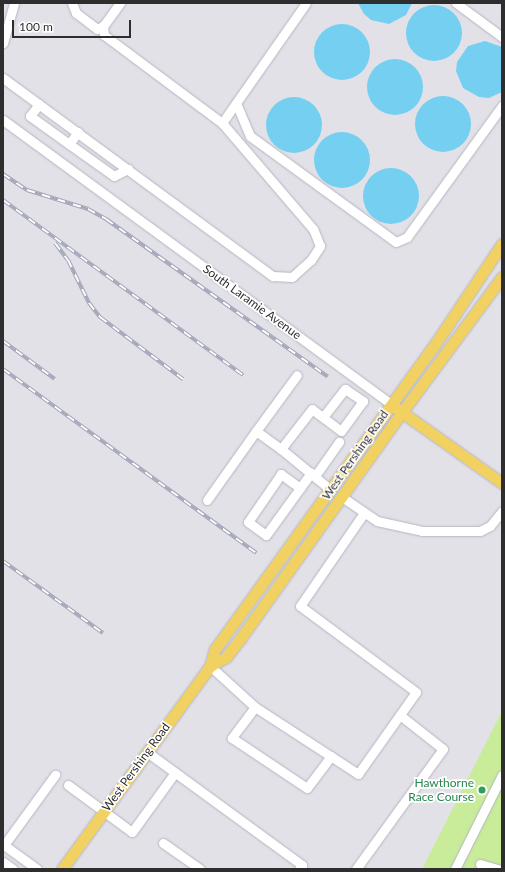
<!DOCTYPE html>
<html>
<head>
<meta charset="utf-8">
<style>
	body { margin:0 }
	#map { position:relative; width:505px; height:872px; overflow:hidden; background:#efe9e1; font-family:Lato,sans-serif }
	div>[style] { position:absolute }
	.industrial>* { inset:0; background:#e3e1e8 }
	.pitch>* { inset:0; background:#c9ec9a }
	.water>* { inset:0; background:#75cff0 }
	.round { border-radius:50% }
	.roads { filter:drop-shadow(0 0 1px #b4b7c1) drop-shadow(0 0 1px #b4b7c1) }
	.minor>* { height:9px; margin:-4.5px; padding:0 4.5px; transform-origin:4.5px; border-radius:4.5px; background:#fff }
	.major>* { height:11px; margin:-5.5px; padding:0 5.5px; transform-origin:5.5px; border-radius:5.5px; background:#f2d163 }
	.rail>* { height:4px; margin-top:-2px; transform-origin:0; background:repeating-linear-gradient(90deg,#fff 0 8px,#a3a6b8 0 16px); box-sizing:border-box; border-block:1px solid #a3a6b8 }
	.dots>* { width:11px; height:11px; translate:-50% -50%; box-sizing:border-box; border:2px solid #fff; border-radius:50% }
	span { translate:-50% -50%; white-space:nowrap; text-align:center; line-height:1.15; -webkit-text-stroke:3.5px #fff; paint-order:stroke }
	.street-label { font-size:12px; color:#2e2e2e }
	.leisure-label { font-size:12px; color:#27864d }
	.right { translate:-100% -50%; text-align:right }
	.frame { position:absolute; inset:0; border:4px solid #2e2e2e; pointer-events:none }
	.scale { position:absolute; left:12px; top:20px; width:119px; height:18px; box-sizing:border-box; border:2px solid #2e2e2e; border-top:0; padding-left:5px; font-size:12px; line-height:14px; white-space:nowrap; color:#2e2e2e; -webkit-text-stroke:3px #fff; paint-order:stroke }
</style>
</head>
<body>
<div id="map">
	<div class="industrial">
		<div style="clip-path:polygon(3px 3px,502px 3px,502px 711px,422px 869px,3px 869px)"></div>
	</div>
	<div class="pitch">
		<div style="clip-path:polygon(502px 711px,502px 869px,422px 869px)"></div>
	</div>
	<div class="water">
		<div style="clip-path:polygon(358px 3px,412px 3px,406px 15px,389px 24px,371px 20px,364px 14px)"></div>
		<div class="round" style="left:406px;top:5px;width:56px;height:56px"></div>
		<div class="round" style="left:314px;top:24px;width:56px;height:56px"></div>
		<div style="clip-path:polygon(485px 41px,502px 47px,502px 92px,489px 98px,479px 97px,463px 88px,456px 71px,457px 62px,468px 46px)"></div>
		<div class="round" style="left:367px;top:59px;width:56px;height:56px"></div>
		<div class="round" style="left:415px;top:96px;width:56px;height:56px"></div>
		<div class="round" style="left:266px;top:97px;width:56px;height:56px"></div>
		<div class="round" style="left:314px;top:132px;width:56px;height:56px"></div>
		<div class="round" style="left:363px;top:168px;width:56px;height:56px"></div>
	</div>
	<div class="roads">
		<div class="minor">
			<div style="left:72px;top:3px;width:11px;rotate:68deg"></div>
			<div style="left:76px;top:13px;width:26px;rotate:37deg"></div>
			<div style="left:97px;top:29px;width:7px;rotate:-27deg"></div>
			<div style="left:120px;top:3px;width:29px;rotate:126deg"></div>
			<div style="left:103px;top:26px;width:9px;rotate:84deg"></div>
			<div style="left:104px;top:35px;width:147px;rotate:36.7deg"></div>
			<div style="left:456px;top:3px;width:57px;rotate:36.5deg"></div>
			<div style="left:3px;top:43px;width:41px;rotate:-74.6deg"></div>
			<div style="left:3px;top:78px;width:335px;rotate:36.3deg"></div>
			<div style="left:273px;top:276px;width:19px;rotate:3deg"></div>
			<div style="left:292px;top:277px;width:25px;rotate:-42deg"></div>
			<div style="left:311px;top:260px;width:17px;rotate:-57deg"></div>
			<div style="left:320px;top:246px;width:18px;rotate:-112deg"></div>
			<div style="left:313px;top:229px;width:140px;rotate:-130.6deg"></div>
			<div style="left:222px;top:123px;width:146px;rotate:-55deg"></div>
			<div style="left:236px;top:103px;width:36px;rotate:67deg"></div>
			<div style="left:250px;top:136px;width:180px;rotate:36deg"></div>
			<div style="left:396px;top:242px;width:12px;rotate:-24deg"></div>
			<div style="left:407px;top:237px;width:162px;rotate:-54.1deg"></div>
			<div style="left:39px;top:104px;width:15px;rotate:127deg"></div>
			<div style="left:30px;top:116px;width:48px;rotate:35.7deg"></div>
			<div style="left:69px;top:144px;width:15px;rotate:-53deg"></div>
			<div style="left:3px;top:120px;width:481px;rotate:36.2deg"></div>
			<div style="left:69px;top:144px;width:55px;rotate:35.4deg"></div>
			<div style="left:114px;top:176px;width:16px;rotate:-27deg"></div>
			<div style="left:323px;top:417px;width:36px;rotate:-52deg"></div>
			<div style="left:345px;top:389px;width:22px;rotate:34deg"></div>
			<div style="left:363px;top:401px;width:37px;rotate:126deg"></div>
			<div style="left:341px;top:431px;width:36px;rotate:-143deg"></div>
			<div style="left:312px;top:409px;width:51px;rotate:127.8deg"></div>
			<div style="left:281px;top:449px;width:65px;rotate:39.4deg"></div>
			<div style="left:256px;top:431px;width:69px;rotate:-53.8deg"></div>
			<div style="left:315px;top:476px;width:42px;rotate:-54.8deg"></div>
			<div style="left:300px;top:488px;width:24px;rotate:-144deg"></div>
			<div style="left:281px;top:474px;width:58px;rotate:124.5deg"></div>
			<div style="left:248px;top:522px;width:22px;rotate:36deg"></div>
			<div style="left:266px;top:535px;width:58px;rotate:-54.1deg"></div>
			<div style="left:300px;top:488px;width:19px;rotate:-54deg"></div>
			<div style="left:342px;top:497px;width:42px;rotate:34.4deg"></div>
			<div style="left:377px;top:521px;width:46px;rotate:12.5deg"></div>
			<div style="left:422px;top:531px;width:58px"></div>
			<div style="left:480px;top:531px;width:11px;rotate:-27deg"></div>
			<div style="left:490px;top:526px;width:19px;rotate:-51deg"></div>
			<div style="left:207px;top:500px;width:85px;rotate:-54.6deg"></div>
			<div style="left:256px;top:431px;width:31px;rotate:36deg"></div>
			<div style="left:210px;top:666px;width:61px;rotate:42.3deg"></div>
			<div style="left:255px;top:707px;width:123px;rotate:33deg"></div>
			<div style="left:358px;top:774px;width:100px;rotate:-54.7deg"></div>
			<div style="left:416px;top:692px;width:144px;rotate:-143.4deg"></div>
			<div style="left:300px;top:606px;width:113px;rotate:-55.5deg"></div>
			<div style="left:255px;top:707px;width:39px;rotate:127deg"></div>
			<div style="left:232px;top:738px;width:90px;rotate:33.7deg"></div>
			<div style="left:307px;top:788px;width:40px;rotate:-53deg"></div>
			<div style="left:147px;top:752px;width:192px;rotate:36.1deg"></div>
			<div style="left:302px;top:865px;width:5px;rotate:127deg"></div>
			<div style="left:68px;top:785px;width:79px;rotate:36.3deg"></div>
			<div style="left:132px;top:832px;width:72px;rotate:-54.1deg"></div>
			<div style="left:163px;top:843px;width:45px;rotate:35.1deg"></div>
			<div style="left:3px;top:862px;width:12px;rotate:35deg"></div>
			<div style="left:480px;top:864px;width:19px;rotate:16deg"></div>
			<div style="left:37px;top:869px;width:41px;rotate:-144deg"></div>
			<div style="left:4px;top:845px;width:87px;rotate:-53.9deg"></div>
			<div style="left:356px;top:869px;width:148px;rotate:-54.1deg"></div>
			<div style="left:443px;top:749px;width:55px;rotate:-141.7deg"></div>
			<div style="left:455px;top:869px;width:105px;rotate:-63.4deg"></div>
		</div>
		<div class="major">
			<div style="left:396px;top:408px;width:130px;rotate:35.3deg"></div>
			<div style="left:210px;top:666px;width:18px;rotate:-29deg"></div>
			<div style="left:226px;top:657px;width:23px;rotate:-52deg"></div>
			<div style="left:240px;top:639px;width:279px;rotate:-54.5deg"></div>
			<div style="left:402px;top:412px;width:168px;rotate:-53.5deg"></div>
			<div style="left:62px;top:869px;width:251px;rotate:-53.9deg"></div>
			<div style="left:210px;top:666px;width:18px;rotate:-74deg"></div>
			<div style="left:215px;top:649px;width:372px;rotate:-54.2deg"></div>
			<div style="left:433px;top:347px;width:124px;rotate:-56.2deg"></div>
		</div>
	</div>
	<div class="rail">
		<div style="left:3px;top:174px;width:29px;rotate:34deg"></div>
		<div style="left:27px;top:190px;width:64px;rotate:17.3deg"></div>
		<div style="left:88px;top:209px;width:21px;rotate:29deg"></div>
		<div style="left:106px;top:219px;width:272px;rotate:35.4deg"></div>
		<div style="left:3px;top:200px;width:297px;rotate:36.1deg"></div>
		<div style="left:55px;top:243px;width:21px;rotate:53deg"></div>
		<div style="left:68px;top:260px;width:48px;rotate:64deg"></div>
		<div style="left:89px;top:303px;width:18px;rotate:52deg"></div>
		<div style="left:100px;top:317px;width:104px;rotate:36.8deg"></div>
		<div style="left:3px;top:341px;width:64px;rotate:36.2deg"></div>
		<div style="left:3px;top:369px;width:313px;rotate:36deg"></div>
		<div style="left:3px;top:561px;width:123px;rotate:35.8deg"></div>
	</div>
	<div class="dots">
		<div style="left:482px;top:790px;background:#2e9e5b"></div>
	</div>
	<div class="street-label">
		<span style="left:252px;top:302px;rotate:36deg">South Laramie Avenue</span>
		<span style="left:355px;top:455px;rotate:-55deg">West Pershing Road</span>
		<span style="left:136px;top:767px;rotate:-54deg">West Pershing Road</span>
	</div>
	<div class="leisure-label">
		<span class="right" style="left:474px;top:790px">Hawthorne<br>Race Course</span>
	</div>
	<div class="frame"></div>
	<div class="scale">100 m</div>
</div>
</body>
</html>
